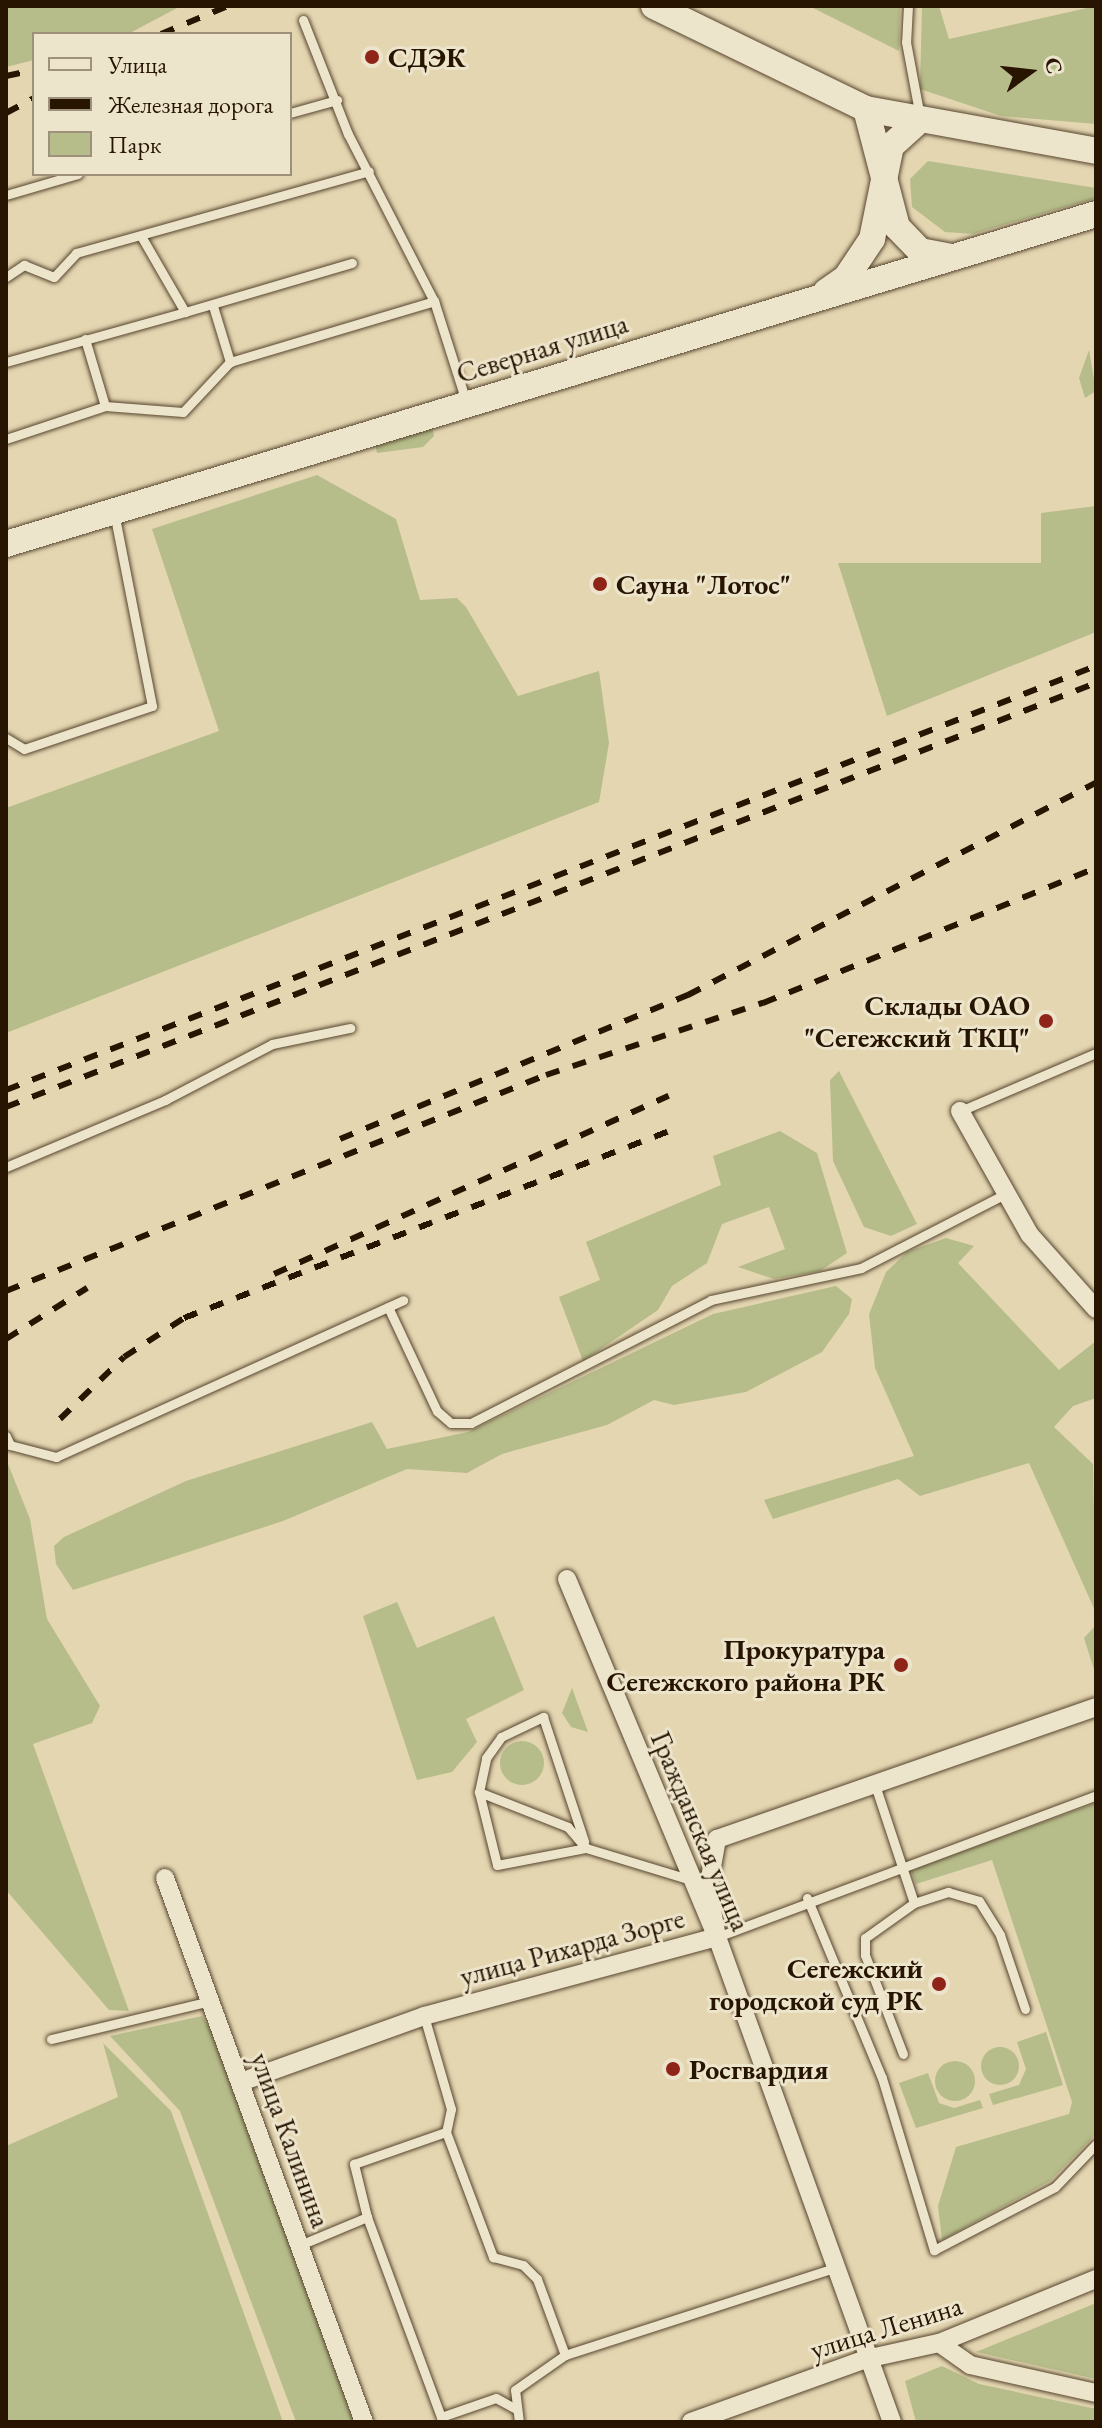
<!DOCTYPE html>
<html>
<head>
<meta charset="utf-8">
<style>
	body { margin:0 }
	#map { position:relative; width:1102px; height:2428px; overflow:hidden; background:#e4d6b1; font-family:"EB Garamond",serif }
	div>[style] { position:absolute }
	.green>* { inset:0; background:#b6bd8a }
	.round { border-radius:50% }
	.roads { filter:drop-shadow(0 0 2px #56452e) drop-shadow(0 0 2px #56452e) }
	.lane>* { height:9px; margin:-4.5px; padding:0 4.5px; transform-origin:4.5px; border-radius:4.5px; background:#ede4cc }
	.street>* { height:18px; margin:-9px; padding:0 9px; transform-origin:9px; border-radius:9px; background:#ede4cc }
	.secondary>* { height:26px; margin:-13px; padding:0 13px; transform-origin:13px; border-radius:13px; background:#ede4cc }
	.rail>* { height:6px; margin-top:-3px; transform-origin:0; background:repeating-linear-gradient(90deg,#271502 0 14px,transparent 0 28px) }
	.dots>* { width:22px; height:22px; translate:-50% -50%; box-sizing:border-box; border:4px solid #ede4cc; border-radius:50% }
	span { translate:-50% -50%; white-space:nowrap; text-align:center; line-height:1.15; -webkit-text-stroke:6px #ede4cc; paint-order:stroke }
	.poi-label { font-size:28px; color:#271502; font-weight:700 }
	.left { translate:0 -50%; text-align:left }
	.right { translate:-100% -50%; text-align:right }
	.street-label { font-size:28px; color:#271502 }
	.frame { position:absolute; inset:0; border:8px solid #271502; pointer-events:none }
	.legend { position:absolute; left:32px; top:32px; width:260px; height:144px; box-sizing:border-box; background:#ede4cc; border:2px solid #9e917b; margin:0; padding:10px 14px; list-style:none; font-size:24px; color:#271502 }
	.legend li { display:flex; align-items:center; gap:16px; height:40px }
	.legend b { width:40px; border:2px solid #9e917b }
	.north { position:absolute; left:990px; top:32px; width:80px; height:80px; -webkit-text-stroke:6px #ede4cc; paint-order:stroke; rotate:75deg; font-size:22px; font-weight:700; line-height:32px; text-align:center; color:#271502 }
	.north::after { content:''; display:block; margin:auto; width:28px; height:36px; background:#271502; clip-path:polygon(50% 0,100% 100%,50% 72%,0 100%) }
</style>
</head>
<body>
<div id="map">
	<div class="green">
		<div style="clip-path:polygon(6px 6px,181px 6px,128px 34px,34px 34px,34px 60px,6px 67px)"></div>
		<div style="clip-path:polygon(809px 6px,900px 6px,899px 51px)"></div>
		<div style="clip-path:polygon(922px 6px,939px 6px,949px 39px,1096px 6px,1096px 124px,1001px 116px,920px 89px)"></div>
		<div style="clip-path:polygon(928px 161px,1096px 188px,1096px 198px,973px 234px,945px 232px,912px 207px,910px 179px)"></div>
		<div style="clip-path:polygon(1089px 350px,1096px 391px,1085px 398px,1079px 378px)"></div>
		<div style="clip-path:polygon(432px 426px,434px 436px,423px 447px,377px 453px,375px 443px)"></div>
		<div style="clip-path:polygon(317px 475px,396px 519px,420px 600px,457px 598px,466px 607px,518px 696px,599px 671px,609px 743px,599px 802px,6px 1033px,6px 808px,219px 731px,152px 529px)"></div>
		<div style="clip-path:polygon(1096px 506px,1096px 632px,887px 716px,838px 563px,1041px 563px,1041px 513px)"></div>
		<div style="clip-path:polygon(839px 1071px,917px 1224px,891px 1236px,864px 1227px,833px 1161px,830px 1080px)"></div>
		<div style="clip-path:polygon(780px 1131px,817px 1153px,847px 1253px,820px 1271px,774px 1279px,738px 1267px,785px 1249px,769px 1207px,722px 1224px,707px 1263px,672px 1286px,658px 1310px,583px 1361px,559px 1297px,600px 1280px,586px 1242px,721px 1185px,713px 1156px)"></div>
		<div style="clip-path:polygon(946px 1238px,974px 1246px,958px 1263px,1059px 1370px,1096px 1341px,1096px 1398px,1073px 1406px,1054px 1427px,1093px 1464px,1096px 1613px,1029px 1463px,920px 1496px,898px 1479px,773px 1519px,764px 1500px,914px 1456px,875px 1368px,869px 1314px,886px 1272px,907px 1252px)"></div>
		<div style="clip-path:polygon(836px 1286px,852px 1299px,849px 1314px,822px 1352px,746px 1392px,674px 1405px,654px 1400px,607px 1425px,502px 1454px,467px 1473px,407px 1469px,283px 1521px,73px 1590px,56px 1564px,54px 1546px,64px 1537px,186px 1481px,372px 1422px,387px 1449px,468px 1432px,713px 1314px)"></div>
		<div style="clip-path:polygon(6px 1459px,30px 1519px,47px 1619px,100px 1706px,92px 1723px,33px 1744px,129px 2011px,109px 2010px,6px 1890px)"></div>
		<div style="clip-path:polygon(397px 1602px,417px 1648px,494px 1616px,524px 1690px,466px 1719px,477px 1742px,452px 1772px,417px 1780px,363px 1616px)"></div>
		<div style="clip-path:polygon(1096px 1625px,1096px 1676px,1084px 1638px)"></div>
		<div style="clip-path:polygon(572px 1688px,588px 1732px,571px 1727px,562px 1713px)"></div>
		<div class="round" style="left:500px;top:1741px;width:44px;height:44px"></div>
		<div style="clip-path:polygon(1096px 1803px,1096px 2134px,1050px 2181px,942px 2240px,938px 2206px,956px 2147px,1069px 2114px,1072px 2102px,992px 1860px,916px 1884px,911px 1870px)"></div>
		<div style="clip-path:polygon(202px 2016px,213px 2033px,354px 2422px,296px 2422px,180px 2111px,110px 2036px)"></div>
		<div style="clip-path:polygon(1046px 2032px,1063px 2085px,993px 2105px,989px 2094px,1019px 2085px,1026px 2069px,1017px 2042px)"></div>
		<div style="clip-path:polygon(103px 2043px,171px 2111px,283px 2422px,6px 2422px,6px 2146px,118px 2097px)"></div>
		<div class="round" style="left:981px;top:2047px;width:38px;height:38px"></div>
		<div class="round" style="left:935px;top:2061px;width:40px;height:40px"></div>
		<div style="clip-path:polygon(928px 2073px,939px 2103px,954px 2108px,980px 2100px,983px 2108px,916px 2128px,899px 2083px)"></div>
		<div style="clip-path:polygon(1096px 2303px,1096px 2379px,976px 2352px)"></div>
		<div style="clip-path:polygon(942px 2366px,979px 2384px,1096px 2409px,1096px 2422px,916px 2422px,905px 2381px)"></div>
	</div>
	<div class="roads">
		<div class="lane">
			<div style="left:908px;top:6px;width:36px;rotate:93deg"></div>
			<div style="left:906px;top:42px;width:76px;rotate:79.4deg"></div>
			<div style="left:303px;top:20px;width:123px;rotate:68.5deg"></div>
			<div style="left:348px;top:134px;width:188px;rotate:62.8deg"></div>
			<div style="left:434px;top:301px;width:105px;rotate:72.3deg"></div>
			<div style="left:290px;top:113px;width:49px;rotate:-15.5deg"></div>
			<div style="left:6px;top:195px;width:75px;rotate:-16.3deg"></div>
			<div style="left:141px;top:236px;width:88px;rotate:59.9deg"></div>
			<div style="left:185px;top:312px;width:174px;rotate:-16.4deg"></div>
			<div style="left:6px;top:277px;width:22px;rotate:-34deg"></div>
			<div style="left:24px;top:265px;width:32px;rotate:22deg"></div>
			<div style="left:54px;top:277px;width:33px;rotate:-47deg"></div>
			<div style="left:76px;top:253px;width:304px;rotate:-15.6deg"></div>
			<div style="left:213px;top:306px;width:59px;rotate:73.1deg"></div>
			<div style="left:85px;top:339px;width:70px;rotate:73.4deg"></div>
			<div style="left:6px;top:362px;width:186px;rotate:-15.6deg"></div>
			<div style="left:6px;top:439px;width:104px;rotate:-18.4deg"></div>
			<div style="left:105px;top:406px;width:78px;rotate:4.4deg"></div>
			<div style="left:183px;top:412px;width:69px;rotate:-46.8deg"></div>
			<div style="left:230px;top:362px;width:213px;rotate:-16.6deg"></div>
			<div style="left:6px;top:738px;width:21px;rotate:31deg"></div>
			<div style="left:24px;top:749px;width:135px;rotate:-18.6deg"></div>
			<div style="left:152px;top:706px;width:198px;rotate:-101.1deg"></div>
			<div style="left:960px;top:1111px;width:148px;rotate:-23.1deg"></div>
			<div style="left:6px;top:1167px;width:173px;rotate:-22.8deg"></div>
			<div style="left:165px;top:1100px;width:121px;rotate:-27.6deg"></div>
			<div style="left:272px;top:1044px;width:80px;rotate:-11.6deg"></div>
			<div style="left:388px;top:1307px;width:115px;rotate:64.8deg"></div>
			<div style="left:437px;top:1411px;width:18px;rotate:41deg"></div>
			<div style="left:451px;top:1423px;width:20px"></div>
			<div style="left:471px;top:1423px;width:270px;rotate:-27.1deg"></div>
			<div style="left:711px;top:1300px;width:153px;rotate:-12deg"></div>
			<div style="left:861px;top:1268px;width:162px;rotate:-27.2deg"></div>
			<div style="left:6px;top:1436px;width:10px;rotate:66deg"></div>
			<div style="left:10px;top:1445px;width:48px;rotate:14.6deg"></div>
			<div style="left:56px;top:1457px;width:381px;rotate:-24.3deg"></div>
			<div style="left:875px;top:1785px;width:124px;rotate:71.7deg"></div>
			<div style="left:914px;top:1903px;width:60px;rotate:144.5deg"></div>
			<div style="left:865px;top:1938px;width:17px;rotate:90deg"></div>
			<div style="left:865px;top:1955px;width:106px;rotate:69deg"></div>
			<div style="left:479px;top:1792px;width:35px;rotate:-78deg"></div>
			<div style="left:486px;top:1758px;width:26px;rotate:-54deg"></div>
			<div style="left:501px;top:1737px;width:47px;rotate:-25.5deg"></div>
			<div style="left:543px;top:1717px;width:131px;rotate:71.7deg"></div>
			<div style="left:586px;top:1848px;width:28px;rotate:-131deg"></div>
			<div style="left:568px;top:1827px;width:96px;rotate:-158.5deg"></div>
			<div style="left:479px;top:1792px;width:75px;rotate:76.1deg"></div>
			<div style="left:497px;top:1865px;width:91px;rotate:-10.8deg"></div>
			<div style="left:586px;top:1848px;width:107px;rotate:16.9deg"></div>
			<div style="left:807px;top:1898px;width:195px;rotate:67.4deg"></div>
			<div style="left:882px;top:2078px;width:180px;rotate:73.2deg"></div>
			<div style="left:934px;top:2250px;width:136px;rotate:-27.5deg"></div>
			<div style="left:1055px;top:2187px;width:59px;rotate:-46.4deg"></div>
			<div style="left:914px;top:1903px;width:36px;rotate:-18deg"></div>
			<div style="left:948px;top:1892px;width:32px;rotate:16deg"></div>
			<div style="left:979px;top:1901px;width:40px;rotate:58deg"></div>
			<div style="left:1000px;top:1935px;width:78px;rotate:71.3deg"></div>
			<div style="left:717px;top:1937px;width:405px;rotate:-20.5deg"></div>
			<div style="left:424px;top:2016px;width:97px;rotate:73.8deg"></div>
			<div style="left:451px;top:2109px;width:24px;rotate:102deg"></div>
			<div style="left:51px;top:2039px;width:163px;rotate:-13.4deg"></div>
			<div style="left:367px;top:2217px;width:55px;rotate:-103.8deg"></div>
			<div style="left:354px;top:2164px;width:97px;rotate:-19.2deg"></div>
			<div style="left:446px;top:2132px;width:134px;rotate:69.4deg"></div>
			<div style="left:493px;top:2257px;width:31px;rotate:15deg"></div>
			<div style="left:523px;top:2265px;width:20px;rotate:45deg"></div>
			<div style="left:537px;top:2279px;width:81px;rotate:69.8deg"></div>
			<div style="left:300px;top:2245px;width:73px;rotate:-22.7deg"></div>
			<div style="left:367px;top:2217px;width:213px;rotate:69.7deg"></div>
			<div style="left:441px;top:2417px;width:58px;rotate:-19.1deg"></div>
			<div style="left:496px;top:2398px;width:21px;rotate:29deg"></div>
			<div style="left:519px;top:2422px;width:32px;rotate:-97deg"></div>
			<div style="left:515px;top:2390px;width:61px;rotate:-35deg"></div>
			<div style="left:565px;top:2355px;width:284px;rotate:-17.9deg"></div>
		</div>
		<div class="street">
			<div style="left:960px;top:1111px;width:142px;rotate:60.6deg"></div>
			<div style="left:1030px;top:1235px;width:99px;rotate:48.3deg"></div>
			<div style="left:567px;top:1579px;width:388px;rotate:67.3deg"></div>
			<div style="left:717px;top:1937px;width:516px;rotate:70.16deg"></div>
			<div style="left:165px;top:1878px;width:579px;rotate:69.91deg"></div>
			<div style="left:241px;top:2082px;width:195px;rotate:-19.8deg"></div>
			<div style="left:424px;top:2016px;width:303px;rotate:-15.1deg"></div>
			<div style="left:717px;top:1937px;width:49px;rotate:-100.6deg"></div>
			<div style="left:708px;top:1889px;width:51px;rotate:-79.8deg"></div>
			<div style="left:717px;top:1839px;width:401px;rotate:-19.2deg"></div>
			<div style="left:939px;top:2343px;width:38px;rotate:35deg"></div>
			<div style="left:970px;top:2365px;width:129px;rotate:12.5deg"></div>
			<div style="left:691px;top:2422px;width:186px;rotate:-19.8deg"></div>
			<div style="left:866px;top:2359px;width:75px;rotate:-12.4deg"></div>
			<div style="left:939px;top:2343px;width:170px;rotate:-22.2deg"></div>
		</div>
		<div class="secondary">
			<div style="left:654px;top:6px;width:236px;rotate:25.9deg"></div>
			<div style="left:866px;top:109px;width:234px;rotate:10.3deg"></div>
			<div style="left:866px;top:109px;width:122px;rotate:75.3deg"></div>
			<div style="left:897px;top:227px;width:33px;rotate:46deg"></div>
			<div style="left:920px;top:251px;width:32px;rotate:11deg"></div>
			<div style="left:826px;top:292px;width:24px;rotate:-35deg"></div>
			<div style="left:846px;top:278px;width:47px;rotate:-56.3deg"></div>
			<div style="left:872px;top:239px;width:95px;rotate:-78.5deg"></div>
			<div style="left:891px;top:146px;width:39px;rotate:-42deg"></div>
			<div style="left:6px;top:544px;width:1139px;rotate:-16.84deg"></div>
		</div>
	</div>
	<div class="rail">
		<div style="left:161px;top:34px;width:73px;rotate:-22.7deg"></div>
		<div style="left:6px;top:76px;width:29px;rotate:-12deg"></div>
		<div style="left:6px;top:113px;width:32px;rotate:-28deg"></div>
		<div style="left:6px;top:1090px;width:1170px;rotate:-21.26deg"></div>
		<div style="left:6px;top:1107px;width:1170px;rotate:-21.26deg"></div>
		<div style="left:340px;top:1139px;width:377px;rotate:-22.5deg"></div>
		<div style="left:688px;top:995px;width:460px;rotate:-27.5deg"></div>
		<div style="left:274px;top:1274px;width:433px;rotate:-24.3deg"></div>
		<div style="left:6px;top:1291px;width:582px;rotate:-21.8deg"></div>
		<div style="left:546px;top:1075px;width:229px;rotate:-18.4deg"></div>
		<div style="left:763px;top:1003px;width:359px;rotate:-22.1deg"></div>
		<div style="left:6px;top:1339px;width:96px;rotate:-32.2deg"></div>
		<div style="left:60px;top:1419px;width:89px;rotate:-44.1deg"></div>
		<div style="left:124px;top:1357px;width:72px;rotate:-33deg"></div>
		<div style="left:184px;top:1318px;width:523px;rotate:-21.07deg"></div>
	</div>
	<div class="dots">
		<div style="left:372px;top:57px;background:#8f2418"></div>
		<div style="left:600px;top:584px;background:#8f2418"></div>
		<div style="left:1046px;top:1021px;background:#8f2418"></div>
		<div style="left:901px;top:1665px;background:#8f2418"></div>
		<div style="left:939px;top:1984px;background:#8f2418"></div>
		<div style="left:673px;top:2069px;background:#8f2418"></div>
	</div>
	<div class="poi-label">
		<span class="left" style="left:388px;top:57px">СДЭК</span>
		<span class="left" style="left:616px;top:584px">Сауна "Лотос"</span>
		<span class="right" style="left:1030px;top:1021px">Склады ОАО<br>"Сегежский ТКЦ"</span>
		<span class="right" style="left:885px;top:1665px">Прокуратура<br>Сегежского района РК</span>
		<span class="right" style="left:923px;top:1984px">Сегежский<br>городской суд РК</span>
		<span class="left" style="left:689px;top:2069px">Росгвардия</span>
	</div>
	<div class="street-label">
		<span style="left:542px;top:348px;rotate:-17deg">Северная улица</span>
		<span style="left:701px;top:1831px;rotate:67deg">Гражданская улица</span>
		<span style="left:572px;top:1947px;rotate:-15deg">улица Рихарда Зорге</span>
		<span style="left:291px;top:2140px;rotate:70deg">улица Калинина</span>
		<span style="left:886px;top:2327px;rotate:-17deg">улица Ленина</span>
	</div>
	<div class="frame"></div>
	<ul class="legend">
	<li><b style="height:10px;background:#ede4cc"></b>Улица</li>
	<li><b style="height:10px;background:#271502"></b>Железная дорога</li>
	<li><b style="height:22px;background:#b6bd8a"></b>Парк</li>
	</ul>
	<div class="north">С</div>
</div>
</body>
</html>
